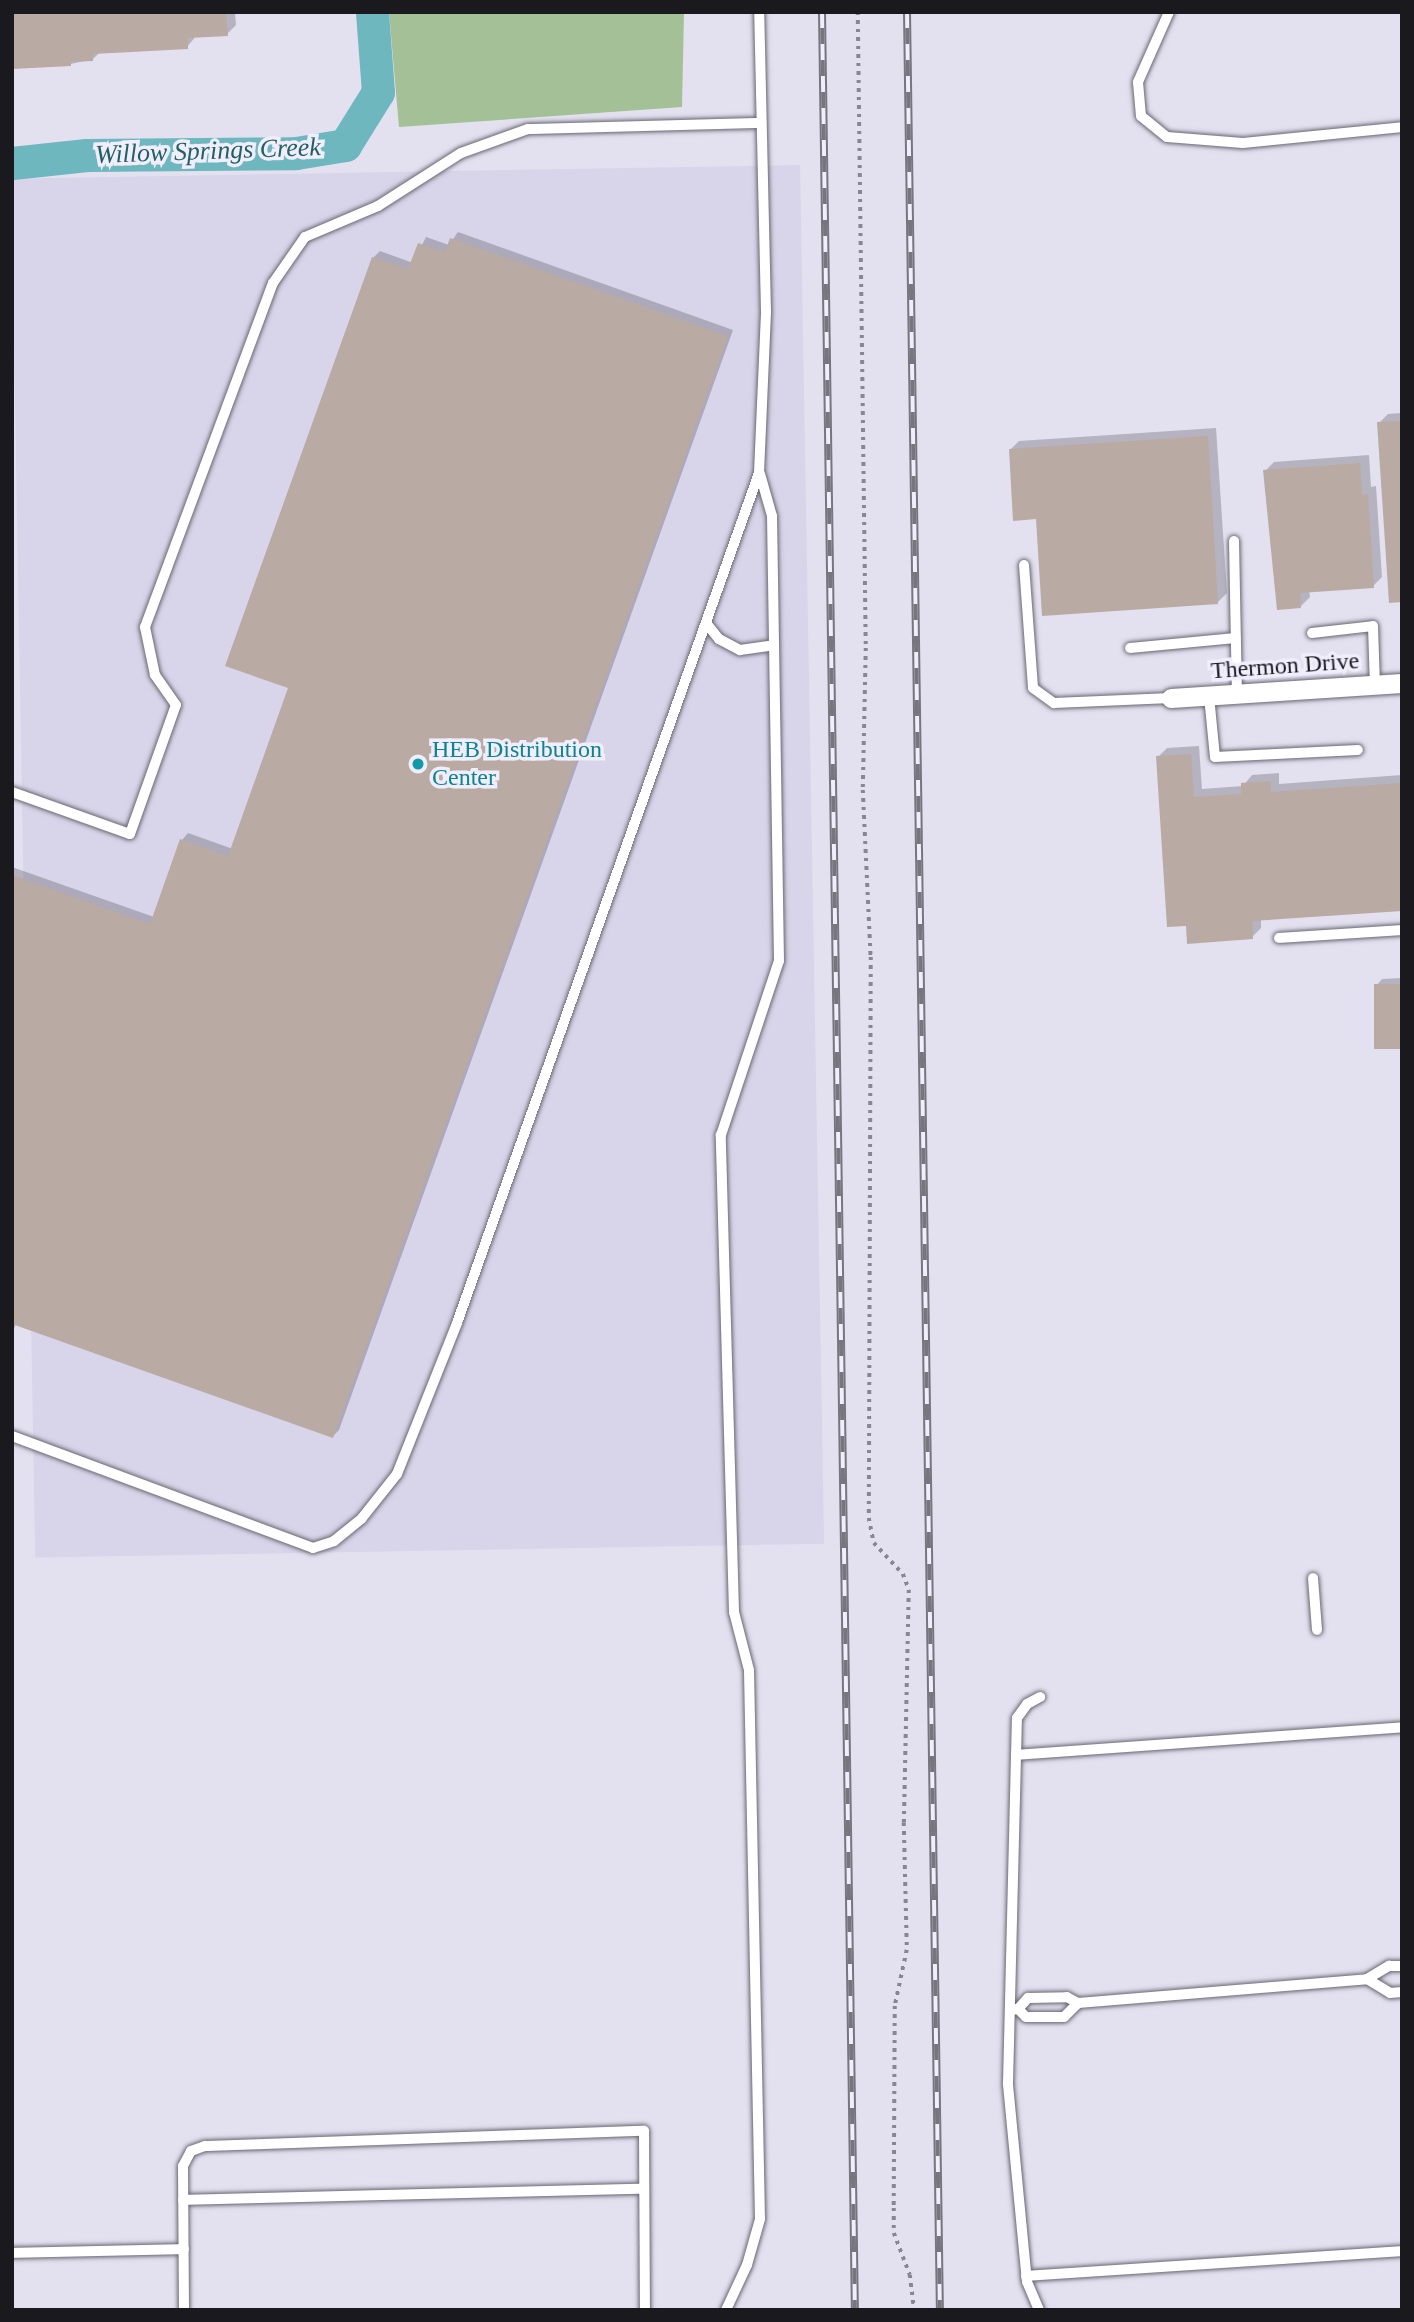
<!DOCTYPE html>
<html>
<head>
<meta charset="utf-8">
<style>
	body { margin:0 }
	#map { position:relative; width:1414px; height:2322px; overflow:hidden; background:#e3e0ef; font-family:Georgia,serif }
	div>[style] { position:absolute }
	.built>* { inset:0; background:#d8d4e9; transform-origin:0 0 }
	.green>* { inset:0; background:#a4c097 }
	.shadow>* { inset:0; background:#0003 }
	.river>* { height:33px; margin:-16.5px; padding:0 16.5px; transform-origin:16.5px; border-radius:16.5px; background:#6eb7bf }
	.building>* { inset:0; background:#b9aaa4; transform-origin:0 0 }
	.path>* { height:3.5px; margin-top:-1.75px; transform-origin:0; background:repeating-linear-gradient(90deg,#898691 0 3.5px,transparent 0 8.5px) }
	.roads { filter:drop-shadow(0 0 2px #696773) drop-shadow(0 0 2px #696773) }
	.service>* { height:10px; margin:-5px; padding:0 5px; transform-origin:5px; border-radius:5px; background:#fff }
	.minor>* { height:19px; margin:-9.5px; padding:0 9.5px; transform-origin:9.5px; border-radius:9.5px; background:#fff }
	.rail>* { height:8px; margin-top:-4px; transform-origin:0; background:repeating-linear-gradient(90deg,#f0eefc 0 16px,#77767f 0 32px); box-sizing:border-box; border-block:2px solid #77767f }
	.dots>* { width:19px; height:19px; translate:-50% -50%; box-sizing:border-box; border:4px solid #f0eefc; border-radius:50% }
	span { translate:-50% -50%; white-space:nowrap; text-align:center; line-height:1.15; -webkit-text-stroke:7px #f0eefc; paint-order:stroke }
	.street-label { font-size:24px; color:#1a191e }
	.culture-label { font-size:24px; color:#0d838f }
	.left { translate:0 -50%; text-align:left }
	.water-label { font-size:26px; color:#226065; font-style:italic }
	.frame { position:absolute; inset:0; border:14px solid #1a191e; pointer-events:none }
</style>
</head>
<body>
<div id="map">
	<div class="built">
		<div style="left:800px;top:165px;width:1379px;height:789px;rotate:89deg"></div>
	</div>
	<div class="green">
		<div style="clip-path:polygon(389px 12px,684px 12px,682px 107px,399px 127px)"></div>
	</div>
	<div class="shadow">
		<div style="clip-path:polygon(12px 12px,235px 12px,236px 25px,227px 34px,196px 36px,187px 47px,100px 52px,93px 59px,71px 64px)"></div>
		<div style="clip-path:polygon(458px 232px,733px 330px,339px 1430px,333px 1436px,16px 1324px,12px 1333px,12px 867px,154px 917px,182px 840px,188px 833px,233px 849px,290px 687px,373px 258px,380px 251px,413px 263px,426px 237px,449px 245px)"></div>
		<div style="clip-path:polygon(1402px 413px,1402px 600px,1379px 423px,1388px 414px)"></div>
		<div style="clip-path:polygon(1216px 428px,1227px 593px,1218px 602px,1037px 518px,1010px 450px,1019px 441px)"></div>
		<div style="clip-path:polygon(1369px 455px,1371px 487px,1376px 486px,1382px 577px,1373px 586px,1309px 590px,1310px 597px,1301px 606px,1265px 471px,1274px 462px)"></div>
		<div style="clip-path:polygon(1199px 746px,1202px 789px,1243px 786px,1252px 775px,1279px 773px,1279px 784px,1402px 775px,1402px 909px,1261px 919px,1261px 928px,1252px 937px,1158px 757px,1167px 748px)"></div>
		<div style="clip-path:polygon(1402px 978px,1402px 1047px,1376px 986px,1382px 979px)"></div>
	</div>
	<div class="river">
		<div style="left:12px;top:163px;width:75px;rotate:-6.1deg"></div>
		<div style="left:87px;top:155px;width:209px;rotate:-0.5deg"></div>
		<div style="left:296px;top:153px;width:50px;rotate:-9.3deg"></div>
		<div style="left:345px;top:145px;width:62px;rotate:-58.1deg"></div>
		<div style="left:378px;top:92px;width:80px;rotate:-94.3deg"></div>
	</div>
	<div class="building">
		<div style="clip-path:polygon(12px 12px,226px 12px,228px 36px,188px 38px,188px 49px,93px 54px,93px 61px,71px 62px,71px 66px,12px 69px)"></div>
		<div style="clip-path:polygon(450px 238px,728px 336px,333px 1438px,12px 1324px,12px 875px,150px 924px,180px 839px,228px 856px,288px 688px,225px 666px,372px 257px,408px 269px,418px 243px,445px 252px)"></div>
		<div style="clip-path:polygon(1402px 421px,1402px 602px,1389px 603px,1377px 422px)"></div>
		<div style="clip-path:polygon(1208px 436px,1218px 604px,1042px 616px,1036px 519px,1013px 521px,1009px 449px)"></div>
		<div style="clip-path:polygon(1360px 463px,1362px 495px,1368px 494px,1374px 588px,1300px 593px,1301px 608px,1277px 610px,1263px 470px)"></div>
		<div style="clip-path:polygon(1191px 754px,1194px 797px,1241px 794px,1241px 783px,1270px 781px,1271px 792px,1402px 783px,1402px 911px,1252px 921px,1253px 939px,1187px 944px,1186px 926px,1167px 927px,1156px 756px)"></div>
		<div style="left:1402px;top:984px;width:65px;height:28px;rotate:90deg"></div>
	</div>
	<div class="path">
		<div style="left:858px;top:12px;width:636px;rotate:89.28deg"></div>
		<div style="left:866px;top:648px;width:142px;rotate:91.2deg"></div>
		<div style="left:863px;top:790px;width:167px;rotate:87.3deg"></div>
		<div style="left:871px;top:957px;width:561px;rotate:90.2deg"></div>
		<div style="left:869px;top:1518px;width:25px;rotate:79deg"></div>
		<div style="left:874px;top:1543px;width:42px;rotate:46.9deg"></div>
		<div style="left:903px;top:1574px;width:17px;rotate:69deg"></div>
		<div style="left:909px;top:1590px;width:233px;rotate:91.2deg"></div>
		<div style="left:904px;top:1823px;width:127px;rotate:88.6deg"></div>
		<div style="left:907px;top:1950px;width:57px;rotate:102.1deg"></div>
		<div style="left:895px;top:2006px;width:202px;rotate:90.3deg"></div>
		<div style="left:894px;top:2208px;width:25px;rotate:90deg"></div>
		<div style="left:894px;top:2233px;width:45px;rotate:69.1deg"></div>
		<div style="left:910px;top:2275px;width:35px;rotate:83deg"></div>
	</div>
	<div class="roads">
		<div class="service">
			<div style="left:1169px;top:12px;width:77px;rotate:113.9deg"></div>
			<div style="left:1138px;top:82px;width:34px;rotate:85deg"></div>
			<div style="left:1141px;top:116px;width:33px;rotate:39deg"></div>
			<div style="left:1167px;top:137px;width:76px;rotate:4.5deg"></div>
			<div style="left:1243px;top:143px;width:160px;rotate:-5.7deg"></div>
			<div style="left:1234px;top:541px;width:153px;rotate:88.9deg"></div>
			<div style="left:1024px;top:565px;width:123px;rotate:85.8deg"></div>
			<div style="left:1033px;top:688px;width:26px;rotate:36deg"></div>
			<div style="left:1054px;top:703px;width:117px;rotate:-2.4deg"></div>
			<div style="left:706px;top:623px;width:21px;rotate:51deg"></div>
			<div style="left:719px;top:639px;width:24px;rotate:28deg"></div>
			<div style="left:740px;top:650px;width:34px;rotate:-8deg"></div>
			<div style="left:1312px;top:633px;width:61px;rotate:-6.5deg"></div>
			<div style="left:1373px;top:626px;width:59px;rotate:88.1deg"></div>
			<div style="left:1130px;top:648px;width:106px;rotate:-5.4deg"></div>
			<div style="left:1209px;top:696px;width:61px;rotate:84.4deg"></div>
			<div style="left:1215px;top:757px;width:143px;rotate:-2.8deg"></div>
			<div style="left:12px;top:792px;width:125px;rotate:19.6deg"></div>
			<div style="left:130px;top:834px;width:137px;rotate:-70.4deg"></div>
			<div style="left:176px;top:705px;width:37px;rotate:-125deg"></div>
			<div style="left:155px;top:675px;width:49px;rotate:-101.8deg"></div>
			<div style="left:145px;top:627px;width:367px;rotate:-69.6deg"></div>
			<div style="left:273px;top:283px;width:56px;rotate:-55.2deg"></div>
			<div style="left:305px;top:237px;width:79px;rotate:-23deg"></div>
			<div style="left:378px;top:206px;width:98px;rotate:-32.6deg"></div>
			<div style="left:461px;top:153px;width:71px;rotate:-19.7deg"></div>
			<div style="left:528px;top:129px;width:232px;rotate:-1.5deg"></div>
			<div style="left:1279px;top:938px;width:123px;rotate:-3.7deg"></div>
			<div style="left:12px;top:1436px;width:321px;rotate:20.4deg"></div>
			<div style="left:313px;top:1548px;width:22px;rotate:-18deg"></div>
			<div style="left:334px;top:1541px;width:36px;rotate:-39deg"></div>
			<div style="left:362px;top:1518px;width:56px;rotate:-51.5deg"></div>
			<div style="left:397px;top:1474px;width:162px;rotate:-68.3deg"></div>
			<div style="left:457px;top:1323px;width:902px;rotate:-70.44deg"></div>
			<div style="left:759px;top:473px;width:161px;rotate:-87.5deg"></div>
			<div style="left:766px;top:312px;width:300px;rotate:-91.3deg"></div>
			<div style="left:1313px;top:1578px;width:52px;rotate:85.6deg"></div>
			<div style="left:1016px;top:1755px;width:387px;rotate:-4.1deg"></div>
			<div style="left:1367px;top:1979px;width:27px;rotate:31deg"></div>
			<div style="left:1390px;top:1993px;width:12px;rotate:-5deg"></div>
			<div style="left:1018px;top:2009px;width:11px;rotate:45deg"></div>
			<div style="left:1026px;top:2017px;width:38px"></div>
			<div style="left:1064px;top:2017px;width:20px;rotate:-45deg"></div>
			<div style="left:1010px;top:2010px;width:8px;rotate:-7deg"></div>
			<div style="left:1018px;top:2009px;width:15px;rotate:-48deg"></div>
			<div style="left:1028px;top:1998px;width:39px;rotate:-1deg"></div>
			<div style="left:1067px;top:1997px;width:13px;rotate:29deg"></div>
			<div style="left:1078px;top:2003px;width:290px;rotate:-4.7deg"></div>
			<div style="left:1367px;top:1979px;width:26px;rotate:-31deg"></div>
			<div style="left:1389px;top:1966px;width:13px"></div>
			<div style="left:183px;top:2200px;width:461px;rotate:-1.4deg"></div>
			<div style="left:12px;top:2253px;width:172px;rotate:-1.3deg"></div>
			<div style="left:1026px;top:2276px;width:377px;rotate:-3.8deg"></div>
			<div style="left:184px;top:2310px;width:144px;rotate:-90.4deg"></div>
			<div style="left:183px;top:2166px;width:17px;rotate:-62deg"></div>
			<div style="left:191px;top:2151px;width:15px;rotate:-20deg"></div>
			<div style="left:205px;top:2146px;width:439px;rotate:-2deg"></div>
			<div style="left:644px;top:2131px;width:179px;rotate:89.7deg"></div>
			<div style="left:726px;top:2310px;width:50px;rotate:-65deg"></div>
			<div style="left:747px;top:2265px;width:48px;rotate:-74.2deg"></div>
			<div style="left:760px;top:2219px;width:549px;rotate:-91.15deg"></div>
			<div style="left:749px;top:1670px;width:60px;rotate:-104.5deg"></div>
			<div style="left:734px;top:1612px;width:477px;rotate:-91.6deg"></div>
			<div style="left:721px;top:1135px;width:183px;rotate:-71.6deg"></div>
			<div style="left:779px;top:961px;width:445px;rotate:-90.9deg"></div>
			<div style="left:772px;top:516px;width:44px;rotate:-105.9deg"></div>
			<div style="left:1039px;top:2310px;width:30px;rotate:-113deg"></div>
			<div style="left:1027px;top:2282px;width:200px;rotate:-95.5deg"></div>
			<div style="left:1008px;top:2083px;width:365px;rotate:-88.6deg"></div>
			<div style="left:1017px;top:1718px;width:17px;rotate:-54deg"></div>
			<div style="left:1027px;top:1704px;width:15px;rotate:-28deg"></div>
		</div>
		<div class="minor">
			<div style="left:1171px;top:698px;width:231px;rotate:-3.7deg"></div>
		</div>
	</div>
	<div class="rail">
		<div style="left:822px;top:12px;width:2298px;rotate:89.18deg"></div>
		<div style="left:907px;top:12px;width:2298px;rotate:89.18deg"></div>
	</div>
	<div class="dots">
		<div style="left:418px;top:764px;background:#0f9aa8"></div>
	</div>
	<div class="street-label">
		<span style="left:1285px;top:666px;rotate:-4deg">Thermon Drive</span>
	</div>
	<div class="culture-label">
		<span class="left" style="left:432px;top:764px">HEB Distribution<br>Center</span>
	</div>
	<div class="water-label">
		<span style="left:208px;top:151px;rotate:-2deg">Willow Springs Creek</span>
	</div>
	<div class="frame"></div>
</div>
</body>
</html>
